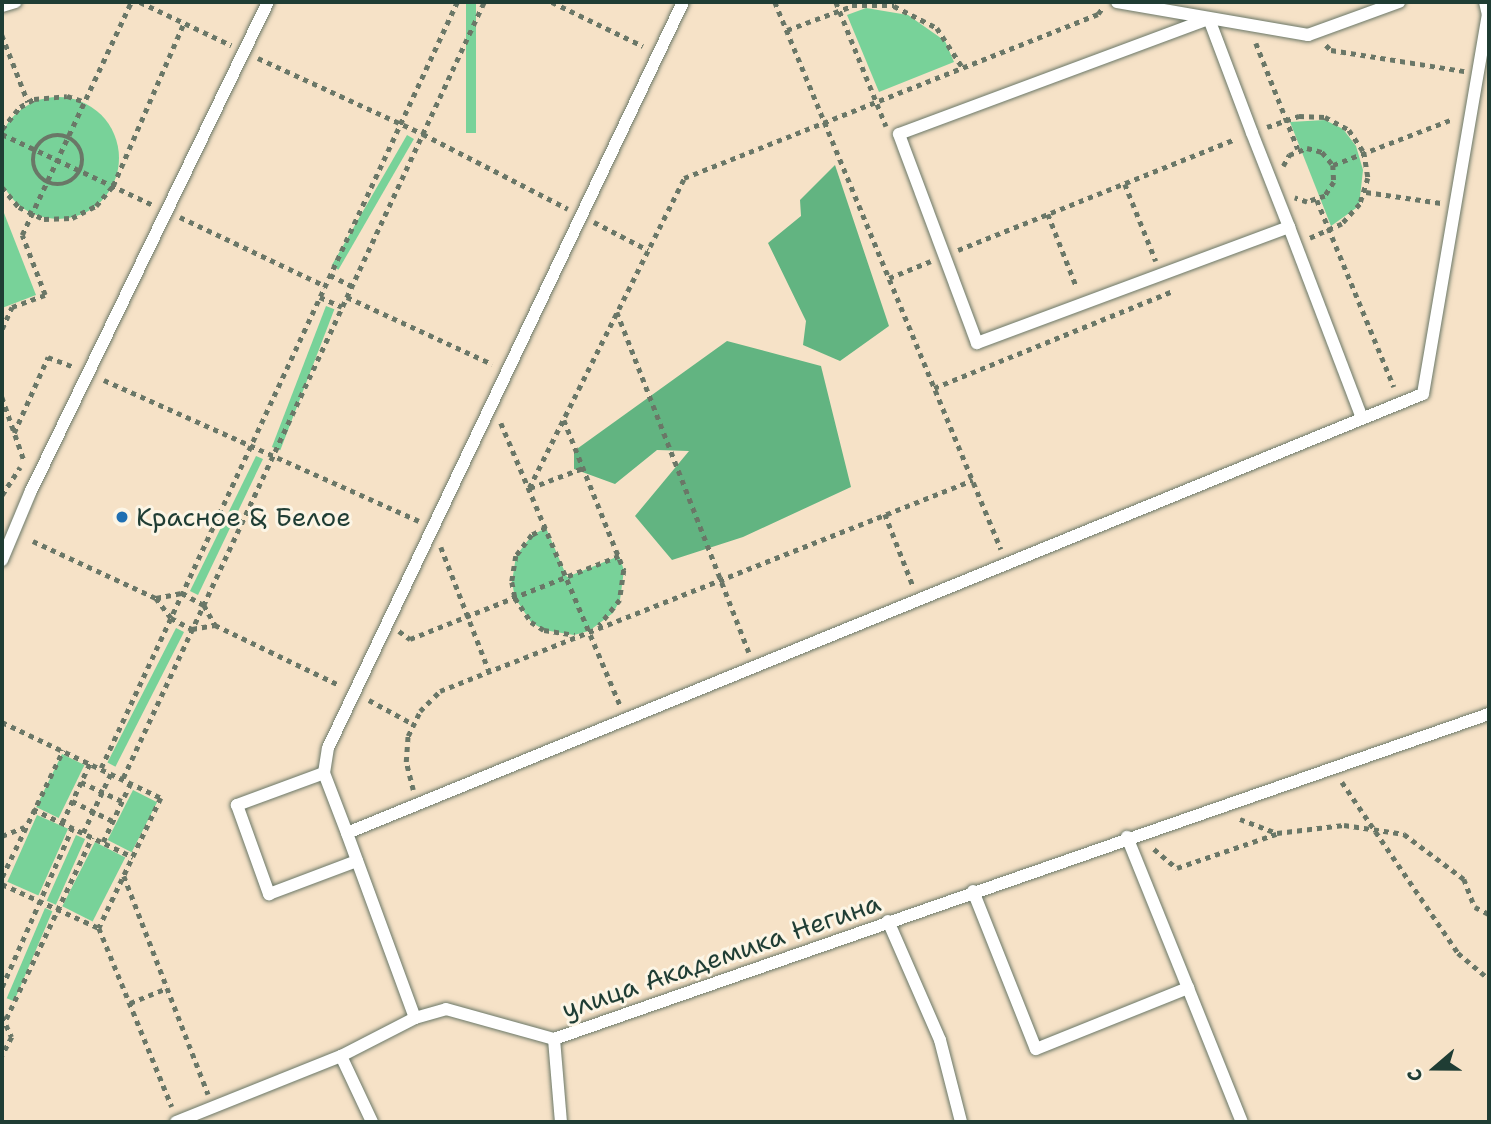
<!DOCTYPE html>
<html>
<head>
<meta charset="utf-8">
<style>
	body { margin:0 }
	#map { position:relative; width:1491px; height:1124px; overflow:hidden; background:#f6e2c7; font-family:"Shantell Sans",sans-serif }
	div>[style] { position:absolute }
	.green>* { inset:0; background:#78d299; transform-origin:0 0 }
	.round { border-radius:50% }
	.forest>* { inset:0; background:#62b481 }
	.path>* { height:4.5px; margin-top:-2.25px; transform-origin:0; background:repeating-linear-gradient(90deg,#6a7767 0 5px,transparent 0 10px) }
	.path>.ring { margin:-2.25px; padding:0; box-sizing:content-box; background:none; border:4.5px solid #6a7767; border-radius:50% }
	.roads { filter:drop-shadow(0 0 2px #6a7767) drop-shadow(0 0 2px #6a7767) }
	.lane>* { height:12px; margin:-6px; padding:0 6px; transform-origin:6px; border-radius:6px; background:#fff }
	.dots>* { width:19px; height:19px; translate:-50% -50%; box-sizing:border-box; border:4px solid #fcf5e5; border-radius:50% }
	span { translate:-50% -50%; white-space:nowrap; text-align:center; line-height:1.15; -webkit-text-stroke:6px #fcf5e5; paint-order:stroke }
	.poi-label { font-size:26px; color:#1f3d34 }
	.left { translate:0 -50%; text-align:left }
	.street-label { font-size:26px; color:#1f3d34 }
	.frame { position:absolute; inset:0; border:4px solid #1f3d34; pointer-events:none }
	.north { position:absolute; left:1400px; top:1033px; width:70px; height:70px; -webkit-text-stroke:5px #fcf5e5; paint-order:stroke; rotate:250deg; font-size:19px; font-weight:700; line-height:28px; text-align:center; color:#1f3d34 }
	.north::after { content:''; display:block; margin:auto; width:24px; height:32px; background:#1f3d34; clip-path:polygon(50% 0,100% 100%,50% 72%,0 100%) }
</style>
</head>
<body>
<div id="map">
	<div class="green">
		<div style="left:466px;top:2px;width:10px;height:131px"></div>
		<div style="clip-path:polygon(866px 8px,908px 15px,945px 41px,954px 62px,879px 92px,847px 15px)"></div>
		<div class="round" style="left:-3px;top:97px;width:122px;height:122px"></div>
		<div style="clip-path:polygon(1325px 120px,1343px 129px,1356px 146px,1363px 170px,1359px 206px,1331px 226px,1290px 122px)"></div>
		<div style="left:407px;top:135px;width:8px;height:151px;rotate:30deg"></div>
		<div style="clip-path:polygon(2px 208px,36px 295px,2px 308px)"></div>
		<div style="left:326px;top:306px;width:9px;height:151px;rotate:21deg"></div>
		<div style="clip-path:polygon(256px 456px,263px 459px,198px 595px,190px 591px)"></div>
		<div style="clip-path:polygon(546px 528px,567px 577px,619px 556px,624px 570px,620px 600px,613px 613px,589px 631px,574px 635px,544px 630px,531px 622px,515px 598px,512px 582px,516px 556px,532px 535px)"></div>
		<div style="left:176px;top:628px;width:9px;height:151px;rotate:27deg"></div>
		<div style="left:62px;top:754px;width:25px;height:59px;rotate:26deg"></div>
		<div style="left:133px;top:790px;width:27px;height:56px;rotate:27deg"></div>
		<div style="left:37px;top:815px;width:34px;height:73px;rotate:24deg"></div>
		<div style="left:76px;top:835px;width:10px;height:72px;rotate:24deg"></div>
		<div style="left:95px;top:842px;width:34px;height:72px;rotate:27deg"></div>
		<div style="left:45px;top:908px;width:8px;height:98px;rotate:23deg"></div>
	</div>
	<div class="forest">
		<div style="clip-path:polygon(835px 165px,889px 326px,840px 361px,803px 345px,806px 321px,768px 243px,801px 216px,800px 200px)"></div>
		<div style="clip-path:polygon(727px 341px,821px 366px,851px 487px,743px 537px,672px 560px,635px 516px,689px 451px,657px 450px,615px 484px,574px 469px,574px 451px)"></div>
	</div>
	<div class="path">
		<div style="left:140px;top:2px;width:101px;rotate:25.3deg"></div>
		<div style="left:552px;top:2px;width:101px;rotate:25.8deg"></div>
		<div style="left:775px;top:2px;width:592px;rotate:67.55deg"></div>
		<div style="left:836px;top:2px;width:134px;rotate:68deg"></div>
		<div style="left:787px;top:30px;width:69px;rotate:-20.3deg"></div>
		<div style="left:852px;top:6px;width:42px"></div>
		<div style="left:894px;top:6px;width:48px;rotate:27.1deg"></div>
		<div style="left:937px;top:28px;width:48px;rotate:57deg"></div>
		<div style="left:2px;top:35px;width:72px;rotate:68.8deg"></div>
		<div style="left:1256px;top:43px;width:114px;rotate:68.4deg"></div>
		<div style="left:1326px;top:45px;width:7px;rotate:45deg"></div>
		<div style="left:1331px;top:50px;width:135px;rotate:9deg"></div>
		<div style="left:258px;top:58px;width:182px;rotate:24.7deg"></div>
		<div style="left:423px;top:134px;width:163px;rotate:27.3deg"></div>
		<div style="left:1267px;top:127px;width:34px;rotate:-19deg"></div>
		<div style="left:1299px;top:116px;width:26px;rotate:2deg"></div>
		<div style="left:1325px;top:117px;width:27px;rotate:28deg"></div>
		<div style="left:1349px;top:130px;width:27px;rotate:56deg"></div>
		<div style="left:1364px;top:152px;width:26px;rotate:81deg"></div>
		<div style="left:1368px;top:178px;width:27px;rotate:107deg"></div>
		<div style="left:1360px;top:204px;width:27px;rotate:132deg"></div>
		<div style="left:1342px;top:224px;width:35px;rotate:156deg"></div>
		<div style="left:2px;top:129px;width:28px;rotate:-51deg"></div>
		<div style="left:20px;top:107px;width:16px;rotate:-30deg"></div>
		<div style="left:34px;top:99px;width:33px;rotate:-5deg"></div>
		<div style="left:67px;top:96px;width:19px;rotate:18deg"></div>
		<div style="left:2px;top:134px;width:167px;rotate:25.2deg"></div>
		<div class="ring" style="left:33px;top:135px;width:45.5px;height:45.5px"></div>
		<div style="left:1333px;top:165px;width:129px;rotate:-21deg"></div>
		<div style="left:1283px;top:166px;width:13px;rotate:-61deg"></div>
		<div style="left:1289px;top:155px;width:19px;rotate:-21deg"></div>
		<div style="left:1307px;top:148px;width:16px;rotate:15deg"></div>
		<div style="left:1322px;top:152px;width:17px;rotate:50deg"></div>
		<div style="left:1333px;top:165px;width:17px;rotate:87deg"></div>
		<div style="left:1334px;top:182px;width:17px;rotate:123deg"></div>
		<div style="left:1325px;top:196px;width:19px;rotate:162deg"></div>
		<div style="left:1307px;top:202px;width:13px;rotate:-162deg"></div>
		<div style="left:1125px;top:184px;width:83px;rotate:68.1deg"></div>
		<div style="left:2px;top:187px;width:26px;rotate:50deg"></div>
		<div style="left:19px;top:207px;width:28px;rotate:26deg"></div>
		<div style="left:44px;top:219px;width:28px;rotate:-2deg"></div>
		<div style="left:72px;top:218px;width:27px;rotate:-27deg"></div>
		<div style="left:96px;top:206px;width:26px;rotate:-50deg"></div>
		<div style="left:113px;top:186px;width:178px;rotate:-66.5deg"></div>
		<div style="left:1366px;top:192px;width:76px;rotate:8.3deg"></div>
		<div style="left:1317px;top:200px;width:202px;rotate:67.6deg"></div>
		<div style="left:1048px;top:214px;width:79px;rotate:68.6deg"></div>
		<div style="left:180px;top:217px;width:161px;rotate:25.4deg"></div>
		<div style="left:594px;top:222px;width:61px;rotate:27.4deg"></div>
		<div style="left:958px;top:250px;width:299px;rotate:-21.8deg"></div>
		<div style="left:330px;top:275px;width:25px;rotate:27deg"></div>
		<div style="left:889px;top:278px;width:45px;rotate:-22deg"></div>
		<div style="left:320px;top:297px;width:24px;rotate:24deg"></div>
		<div style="left:347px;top:297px;width:160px;rotate:24.8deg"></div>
		<div style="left:617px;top:312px;width:365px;rotate:68.8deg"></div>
		<div style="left:2px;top:329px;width:24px;rotate:-66deg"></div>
		<div style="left:12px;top:307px;width:35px;rotate:-20deg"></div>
		<div style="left:45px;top:295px;width:64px;rotate:-111deg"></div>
		<div style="left:22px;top:235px;width:257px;rotate:-64.9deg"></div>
		<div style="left:104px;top:380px;width:345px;rotate:24.1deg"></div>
		<div style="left:934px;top:388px;width:256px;rotate:-22.1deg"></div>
		<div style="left:2px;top:397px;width:67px;rotate:70.8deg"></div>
		<div style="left:564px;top:420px;width:162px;rotate:68.2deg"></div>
		<div style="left:624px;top:570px;width:30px;rotate:98deg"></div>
		<div style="left:620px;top:600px;width:33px;rotate:129deg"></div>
		<div style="left:501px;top:423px;width:306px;rotate:67.1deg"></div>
		<div style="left:14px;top:433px;width:83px;rotate:-65.9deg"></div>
		<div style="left:48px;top:357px;width:28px;rotate:21deg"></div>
		<div style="left:529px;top:488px;width:347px;rotate:-63.4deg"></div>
		<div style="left:684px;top:178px;width:445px;rotate:-21.6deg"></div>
		<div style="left:1098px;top:14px;width:9px;rotate:-54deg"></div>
		<div style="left:530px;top:488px;width:57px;rotate:-20.7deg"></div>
		<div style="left:2px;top:495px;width:33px;rotate:-57deg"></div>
		<div style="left:885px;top:514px;width:77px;rotate:68.7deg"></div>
		<div style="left:546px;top:528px;width:16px;rotate:153deg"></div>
		<div style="left:532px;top:535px;width:26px;rotate:127deg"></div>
		<div style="left:516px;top:556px;width:26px;rotate:99deg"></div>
		<div style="left:512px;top:582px;width:16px;rotate:79deg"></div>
		<div style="left:515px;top:598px;width:29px;rotate:56deg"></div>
		<div style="left:531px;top:622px;width:15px;rotate:32deg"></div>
		<div style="left:544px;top:630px;width:31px;rotate:9deg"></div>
		<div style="left:33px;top:541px;width:136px;rotate:24.9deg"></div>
		<div style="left:156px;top:598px;width:25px;rotate:53deg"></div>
		<div style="left:171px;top:618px;width:24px;rotate:28deg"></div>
		<div style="left:192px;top:629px;width:23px;rotate:-10deg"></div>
		<div style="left:215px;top:625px;width:138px;rotate:25.8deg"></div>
		<div style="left:441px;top:547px;width:133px;rotate:68.8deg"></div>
		<div style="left:156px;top:598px;width:26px;rotate:-11deg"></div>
		<div style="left:182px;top:593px;width:25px;rotate:29deg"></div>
		<div style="left:204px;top:605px;width:23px;rotate:61deg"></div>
		<div style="left:399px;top:631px;width:14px;rotate:36deg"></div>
		<div style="left:410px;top:639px;width:225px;rotate:-21.7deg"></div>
		<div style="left:369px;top:700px;width:50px;rotate:28.6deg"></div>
		<div style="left:2px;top:722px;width:176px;rotate:25.5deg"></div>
		<div style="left:161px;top:798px;width:144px;rotate:115.5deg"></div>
		<div style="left:101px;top:768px;width:845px;rotate:-65.07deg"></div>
		<div style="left:123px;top:778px;width:856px;rotate:-65.05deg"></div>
		<div style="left:81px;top:782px;width:45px;rotate:24.9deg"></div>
		<div style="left:1342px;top:782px;width:207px;rotate:55.8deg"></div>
		<div style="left:1458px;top:953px;width:40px;rotate:40deg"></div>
		<div style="left:413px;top:790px;width:29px;rotate:-104deg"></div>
		<div style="left:406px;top:762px;width:26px;rotate:-86deg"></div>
		<div style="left:408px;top:736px;width:28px;rotate:-64deg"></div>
		<div style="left:420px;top:711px;width:28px;rotate:-45deg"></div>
		<div style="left:440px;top:691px;width:573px;rotate:-21.6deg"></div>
		<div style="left:72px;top:801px;width:46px;rotate:26deg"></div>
		<div style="left:33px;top:809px;width:111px;rotate:25.6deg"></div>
		<div style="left:1240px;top:819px;width:40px;rotate:21deg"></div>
		<div style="left:1277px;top:833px;width:67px;rotate:-6.8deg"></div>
		<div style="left:1344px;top:825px;width:61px;rotate:8.5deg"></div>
		<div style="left:1404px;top:834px;width:75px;rotate:36.9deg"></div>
		<div style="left:1464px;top:879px;width:30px;rotate:69deg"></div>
		<div style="left:1475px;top:907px;width:16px;rotate:27deg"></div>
		<div style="left:62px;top:823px;width:66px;rotate:-65deg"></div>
		<div style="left:83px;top:833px;width:66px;rotate:-65deg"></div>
		<div style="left:2px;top:836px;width:24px;rotate:-22deg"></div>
		<div style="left:103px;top:842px;width:66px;rotate:-65deg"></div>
		<div style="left:1154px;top:849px;width:30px;rotate:40deg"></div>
		<div style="left:1177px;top:868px;width:105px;rotate:-19deg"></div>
		<div style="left:124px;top:876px;width:234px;rotate:68.9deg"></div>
		<div style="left:2px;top:877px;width:141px;rotate:-64.3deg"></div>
		<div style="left:2px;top:884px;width:107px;rotate:24.4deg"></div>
		<div style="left:99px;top:928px;width:193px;rotate:67.8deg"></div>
		<div style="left:2px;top:987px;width:174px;rotate:-66.2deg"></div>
		<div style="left:130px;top:1003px;width:40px;rotate:-22deg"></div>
		<div style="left:2px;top:1016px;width:23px;rotate:65deg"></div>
		<div style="left:12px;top:1037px;width:21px;rotate:118deg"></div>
		<div style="left:6px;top:1019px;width:201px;rotate:-64.7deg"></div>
	</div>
	<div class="roads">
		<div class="lane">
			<div style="left:1117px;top:2px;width:194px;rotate:9.8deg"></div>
			<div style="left:1308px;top:35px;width:97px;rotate:-19.9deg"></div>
			<div style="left:2px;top:6px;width:14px;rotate:-17deg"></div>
			<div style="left:1289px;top:227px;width:333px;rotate:159.6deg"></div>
			<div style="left:977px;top:343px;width:223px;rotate:-110.5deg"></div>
			<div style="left:899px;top:134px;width:331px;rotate:-20.4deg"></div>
			<div style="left:1209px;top:19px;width:122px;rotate:69.3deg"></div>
			<div style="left:1252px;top:133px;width:101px;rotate:68.5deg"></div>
			<div style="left:1289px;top:227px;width:204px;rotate:69.1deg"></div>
			<div style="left:2px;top:560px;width:73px;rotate:-67.3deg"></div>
			<div style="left:30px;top:493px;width:546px;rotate:-64.14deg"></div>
			<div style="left:324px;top:773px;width:93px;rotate:159.8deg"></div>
			<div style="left:237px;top:805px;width:95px;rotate:70.2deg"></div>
			<div style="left:269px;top:894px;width:94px;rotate:-20.6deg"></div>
			<div style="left:347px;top:833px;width:64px;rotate:-111deg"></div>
			<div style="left:324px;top:773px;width:25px;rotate:-81deg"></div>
			<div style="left:328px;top:748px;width:826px;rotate:-64.55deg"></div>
			<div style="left:973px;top:891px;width:170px;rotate:68.3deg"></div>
			<div style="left:1036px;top:1049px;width:164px;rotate:-21.9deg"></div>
			<div style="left:1188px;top:988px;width:163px;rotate:-112deg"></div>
			<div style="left:888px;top:921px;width:130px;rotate:66.4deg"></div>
			<div style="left:940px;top:1040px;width:85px;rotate:75.6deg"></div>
			<div style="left:1188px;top:988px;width:144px;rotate:68.1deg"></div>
			<div style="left:415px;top:1018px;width:197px;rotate:-110.2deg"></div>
			<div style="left:347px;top:833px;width:1162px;rotate:-22.2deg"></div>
			<div style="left:1423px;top:394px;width:385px;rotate:-80.3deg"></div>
			<div style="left:1488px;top:15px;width:13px;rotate:-103deg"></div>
			<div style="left:554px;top:1039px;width:83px;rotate:85.2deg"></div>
			<div style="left:341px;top:1056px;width:73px;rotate:64.8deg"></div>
			<div style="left:176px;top:1122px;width:178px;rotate:-21.8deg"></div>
			<div style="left:341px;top:1056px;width:83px;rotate:-27.2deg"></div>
			<div style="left:415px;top:1018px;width:32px;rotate:-16deg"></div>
			<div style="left:446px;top:1009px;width:112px;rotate:15.5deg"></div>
			<div style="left:554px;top:1039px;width:990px;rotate:-19.17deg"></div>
		</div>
	</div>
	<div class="dots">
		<div style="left:122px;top:517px;background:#1f6fb2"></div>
	</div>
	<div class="poi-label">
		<span class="left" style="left:136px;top:517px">Красное &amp; Белое</span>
	</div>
	<div class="street-label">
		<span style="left:721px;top:956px;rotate:-19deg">улица Академика Негина</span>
	</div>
	<div class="frame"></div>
	<div class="north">С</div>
</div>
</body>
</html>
